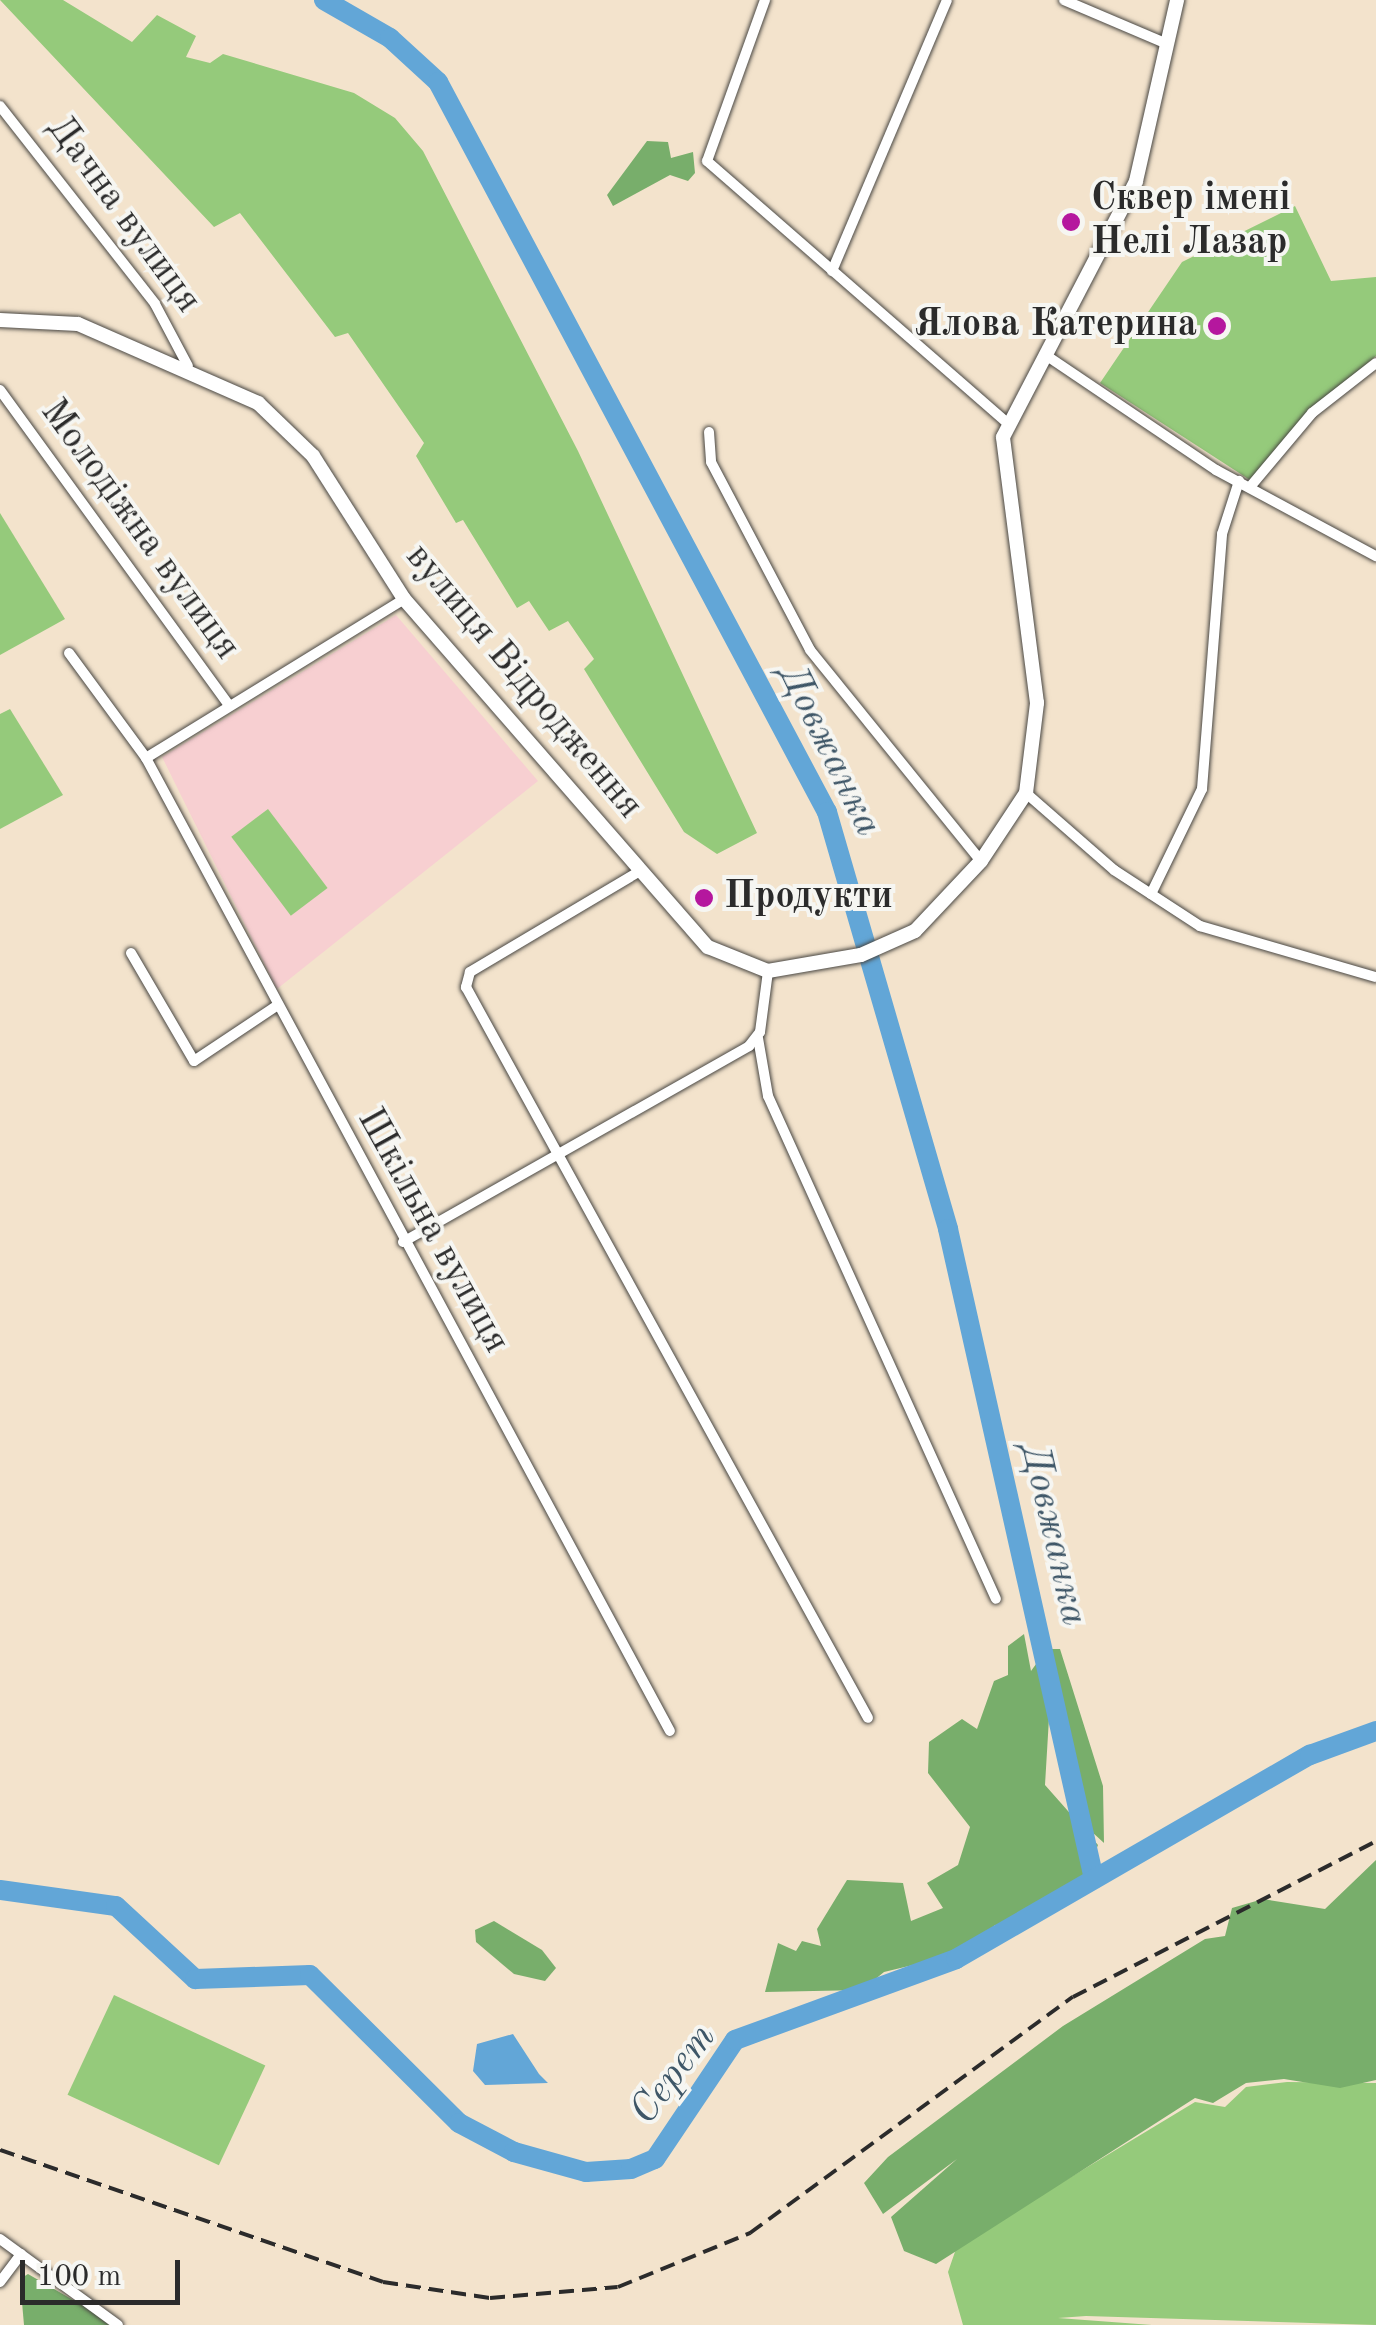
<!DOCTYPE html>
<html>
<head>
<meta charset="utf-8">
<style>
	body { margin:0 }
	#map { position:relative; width:1376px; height:2325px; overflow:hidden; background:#f3e3cc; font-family:"Old Standard TT",serif }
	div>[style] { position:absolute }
	.built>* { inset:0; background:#f7cfd1 }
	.green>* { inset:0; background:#95ca7b; transform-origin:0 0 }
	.forest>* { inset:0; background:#78ae6b }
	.water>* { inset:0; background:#62a6d7 }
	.river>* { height:20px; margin:-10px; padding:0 10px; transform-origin:10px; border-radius:10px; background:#62a6d7 }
	.roads { filter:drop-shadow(0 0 2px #494743) drop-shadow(0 0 2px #494743) }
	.minor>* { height:10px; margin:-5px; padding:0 5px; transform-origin:5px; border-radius:5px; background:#fff }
	.tertiary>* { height:14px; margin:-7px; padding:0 7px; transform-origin:7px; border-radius:7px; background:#fff }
	.rail>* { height:4px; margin-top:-2px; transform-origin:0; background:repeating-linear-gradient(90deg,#2b2b2b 0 15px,transparent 0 23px) }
	.dots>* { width:28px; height:28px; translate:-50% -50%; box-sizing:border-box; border:5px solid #f6f6f2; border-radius:50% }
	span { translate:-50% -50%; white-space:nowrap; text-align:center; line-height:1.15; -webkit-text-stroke:8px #f6f6f2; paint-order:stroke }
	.poi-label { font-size:38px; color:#2b2b2b; font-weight:700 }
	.left { translate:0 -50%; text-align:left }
	.right { translate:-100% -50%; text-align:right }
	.street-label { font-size:38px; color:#2b2b2b }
	.water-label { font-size:40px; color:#3e5667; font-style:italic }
	.scale { position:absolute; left:20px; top:2260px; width:160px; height:45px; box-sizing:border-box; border:5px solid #2b2b2b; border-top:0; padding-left:12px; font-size:30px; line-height:35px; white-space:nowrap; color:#2b2b2b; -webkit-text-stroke:8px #f6f6f2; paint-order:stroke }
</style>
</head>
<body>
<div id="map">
	<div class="built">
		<div style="clip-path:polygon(396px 615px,538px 781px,277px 989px,162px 757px)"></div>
	</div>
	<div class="green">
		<div style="clip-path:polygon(0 0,63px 0,132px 42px,157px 15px,196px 36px,186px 57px,210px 63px,223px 54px,354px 93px,395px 118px,423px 151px,578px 451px,757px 833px,717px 854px,684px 832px,584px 669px,594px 659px,568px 621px,549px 631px,529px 601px,517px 608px,463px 520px,456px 523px,416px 456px,424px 443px,348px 333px,335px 337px,240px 213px,214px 227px)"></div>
		<div style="clip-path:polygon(1295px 206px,1331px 281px,1376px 277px,1376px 356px,1305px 415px,1250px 480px,1100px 383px,1182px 262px)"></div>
		<div style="clip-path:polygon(0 513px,65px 619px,0 655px)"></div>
		<div style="clip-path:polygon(10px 709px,63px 795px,0 829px,0 714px)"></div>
		<div style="left:268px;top:809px;width:99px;height:46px;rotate:53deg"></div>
		<div style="left:114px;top:1995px;width:167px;height:110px;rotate:25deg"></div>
		<div style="clip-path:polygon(1287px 2082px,1376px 2083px,1376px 2325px,1086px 2316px,1058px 2318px,1152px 2325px,963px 2325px,948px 2272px,957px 2246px,1195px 2102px,1225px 2107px,1246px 2087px)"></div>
	</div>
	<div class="forest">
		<div style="clip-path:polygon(647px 141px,668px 142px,671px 158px,693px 152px,695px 173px,688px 181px,670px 175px,613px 206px,607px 195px)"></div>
		<div style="clip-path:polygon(1024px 1634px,1031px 1671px,1047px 1649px,1060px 1649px,1103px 1786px,1104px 1843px,1079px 1820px,1049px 1718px,1045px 1785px,1098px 1845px,1082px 1885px,1032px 1922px,995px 1925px,971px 1951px,884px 1972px,862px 1990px,765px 1992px,778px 1943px,796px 1951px,802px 1941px,821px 1946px,817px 1929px,847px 1880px,903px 1883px,911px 1921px,943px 1908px,927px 1883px,958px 1865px,970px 1827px,928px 1773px,929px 1742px,962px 1719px,977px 1729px,994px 1681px,1008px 1675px,1008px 1646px)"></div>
		<div style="clip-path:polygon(1376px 1860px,1376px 2080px,1340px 2088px,1284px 2079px,1246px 2083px,1213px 2103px,1195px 2098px,936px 2264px,904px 2251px,891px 2217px,957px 2159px,883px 2214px,864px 2183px,888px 2157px,1063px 2026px,1205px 1939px,1225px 1936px,1232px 1908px,1263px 1899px,1325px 1909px)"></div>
		<div style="clip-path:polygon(494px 1921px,542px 1950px,556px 1968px,545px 1981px,514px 1974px,476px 1942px,475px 1930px)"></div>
		<div style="clip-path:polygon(28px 2274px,87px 2308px,109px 2325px,24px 2325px,20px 2279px)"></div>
	</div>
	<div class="water">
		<div style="clip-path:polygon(513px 2034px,539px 2074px,548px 2083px,485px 2085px,473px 2071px,477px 2044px)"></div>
	</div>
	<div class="river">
		<div style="left:324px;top:0;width:76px;rotate:29.9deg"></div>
		<div style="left:390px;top:38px;width:65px;rotate:42.5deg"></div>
		<div style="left:438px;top:82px;width:827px;rotate:61.95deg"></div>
		<div style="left:827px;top:812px;width:434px;rotate:73.8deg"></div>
		<div style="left:948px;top:1229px;width:666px;rotate:77.34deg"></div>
		<div style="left:0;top:1890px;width:117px;rotate:7.9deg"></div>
		<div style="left:116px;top:1906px;width:108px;rotate:42.7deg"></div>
		<div style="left:195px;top:1979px;width:115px;rotate:-2deg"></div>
		<div style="left:310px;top:1975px;width:210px;rotate:44.8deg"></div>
		<div style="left:459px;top:2123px;width:62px;rotate:27.8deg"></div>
		<div style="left:514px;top:2152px;width:75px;rotate:15.5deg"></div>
		<div style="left:586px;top:2172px;width:45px;rotate:-3.8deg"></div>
		<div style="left:631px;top:2169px;width:26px;rotate:-23deg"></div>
		<div style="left:655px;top:2159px;width:143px;rotate:-56.1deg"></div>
		<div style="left:735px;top:2040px;width:235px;rotate:-20.1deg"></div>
		<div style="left:956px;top:1959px;width:409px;rotate:-30deg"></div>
		<div style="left:1310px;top:1755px;width:70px;rotate:-20deg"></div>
	</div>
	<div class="roads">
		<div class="minor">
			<div style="left:765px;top:0;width:171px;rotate:109.8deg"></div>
			<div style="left:707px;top:161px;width:397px;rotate:41.1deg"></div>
			<div style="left:1064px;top:0;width:112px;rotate:23.1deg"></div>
			<div style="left:0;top:106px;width:251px;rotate:51.9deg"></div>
			<div style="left:155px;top:304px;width:70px;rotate:62deg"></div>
			<div style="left:832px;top:271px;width:294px;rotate:-67deg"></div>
			<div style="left:1047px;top:356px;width:204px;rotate:34deg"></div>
			<div style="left:1216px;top:470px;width:182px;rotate:28.3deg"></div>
			<div style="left:0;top:390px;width:389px;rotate:54deg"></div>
			<div style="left:709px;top:432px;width:30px;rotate:86deg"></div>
			<div style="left:711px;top:462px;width:212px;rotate:62.2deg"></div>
			<div style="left:810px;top:650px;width:272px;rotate:51deg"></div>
			<div style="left:1250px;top:487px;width:97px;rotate:-50deg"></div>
			<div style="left:1312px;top:413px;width:81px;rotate:-38deg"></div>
			<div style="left:69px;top:653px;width:130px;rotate:53.7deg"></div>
			<div style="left:146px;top:758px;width:1105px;rotate:61.7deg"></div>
			<div style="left:146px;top:758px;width:303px;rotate:-31.6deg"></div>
			<div style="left:1026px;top:793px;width:117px;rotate:41.2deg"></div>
			<div style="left:1114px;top:870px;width:103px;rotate:33.1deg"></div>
			<div style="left:1200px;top:926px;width:183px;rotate:16.2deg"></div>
			<div style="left:640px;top:871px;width:198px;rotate:149.3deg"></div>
			<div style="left:470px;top:972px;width:16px;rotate:105deg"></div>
			<div style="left:466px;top:987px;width:834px;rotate:61.19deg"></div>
			<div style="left:1151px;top:894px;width:117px;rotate:-64.1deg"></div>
			<div style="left:1202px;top:789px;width:256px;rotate:-85.5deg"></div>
			<div style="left:1222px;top:534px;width:56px;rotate:-72.2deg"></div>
			<div style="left:131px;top:953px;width:125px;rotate:59.7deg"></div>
			<div style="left:194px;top:1061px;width:97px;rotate:-33.7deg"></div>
			<div style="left:758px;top:1038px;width:59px;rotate:80.2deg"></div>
			<div style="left:768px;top:1096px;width:552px;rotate:65.62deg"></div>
			<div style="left:403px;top:1242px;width:398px;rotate:-29.5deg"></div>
			<div style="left:749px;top:1046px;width:18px;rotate:-52deg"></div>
			<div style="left:760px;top:1032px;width:62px;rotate:-82.5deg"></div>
			<div style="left:0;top:2239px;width:146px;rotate:36.1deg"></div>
			<div style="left:0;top:2282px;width:35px;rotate:-53deg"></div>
		</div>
		<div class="tertiary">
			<div style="left:0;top:320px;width:78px;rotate:2.9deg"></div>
			<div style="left:78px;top:324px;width:197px;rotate:23.7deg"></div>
			<div style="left:258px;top:403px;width:76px;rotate:43.9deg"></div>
			<div style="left:313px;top:456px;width:169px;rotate:57.5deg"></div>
			<div style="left:404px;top:599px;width:462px;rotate:48.9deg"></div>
			<div style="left:708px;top:947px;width:65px;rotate:21.8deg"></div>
			<div style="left:768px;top:971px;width:94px;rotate:-9.8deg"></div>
			<div style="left:861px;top:955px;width:59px;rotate:-24deg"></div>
			<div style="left:915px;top:931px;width:96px;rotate:-46.7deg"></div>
			<div style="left:981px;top:861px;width:82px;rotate:-56.5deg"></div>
			<div style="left:1026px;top:793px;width:91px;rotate:-83deg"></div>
			<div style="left:1037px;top:703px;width:268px;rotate:-97.3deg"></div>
			<div style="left:1003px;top:437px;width:288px;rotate:-62.5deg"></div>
			<div style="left:1136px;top:181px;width:186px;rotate:-77.2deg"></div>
		</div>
	</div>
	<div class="rail">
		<div style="left:0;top:2150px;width:405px;rotate:19deg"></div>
		<div style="left:383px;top:2282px;width:108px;rotate:8.5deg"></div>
		<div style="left:490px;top:2298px;width:128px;rotate:-4.9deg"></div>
		<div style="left:618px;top:2287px;width:143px;rotate:-22.2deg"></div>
		<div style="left:750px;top:2233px;width:400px;rotate:-36.2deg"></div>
		<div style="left:1073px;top:1997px;width:341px;rotate:-27.2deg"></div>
	</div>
	<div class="dots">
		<div style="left:1071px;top:222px;background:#b5179e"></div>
		<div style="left:1217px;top:326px;background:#b5179e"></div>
		<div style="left:704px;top:898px;background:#b5179e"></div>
	</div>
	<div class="poi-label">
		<span class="left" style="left:1091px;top:222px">Сквер імені<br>Нелі Лазар</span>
		<span class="right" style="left:1197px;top:326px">Ялова Катерина</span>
		<span class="left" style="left:724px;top:898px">Продукти</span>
	</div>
	<div class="street-label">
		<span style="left:123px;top:215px;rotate:54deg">Дачна вулиця</span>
		<span style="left:139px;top:530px;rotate:54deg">Молодіжна вулиця</span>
		<span style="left:523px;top:682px;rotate:50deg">вулиця Відродження</span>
		<span style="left:432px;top:1231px;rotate:61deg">Шкільна вулиця</span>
	</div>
	<div class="water-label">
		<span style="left:829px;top:751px;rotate:64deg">Довжанка</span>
		<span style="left:1053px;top:1535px;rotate:77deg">Довжанка</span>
		<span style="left:674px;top:2075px;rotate:-53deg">Серет</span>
	</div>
	<div class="scale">100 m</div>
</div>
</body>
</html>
